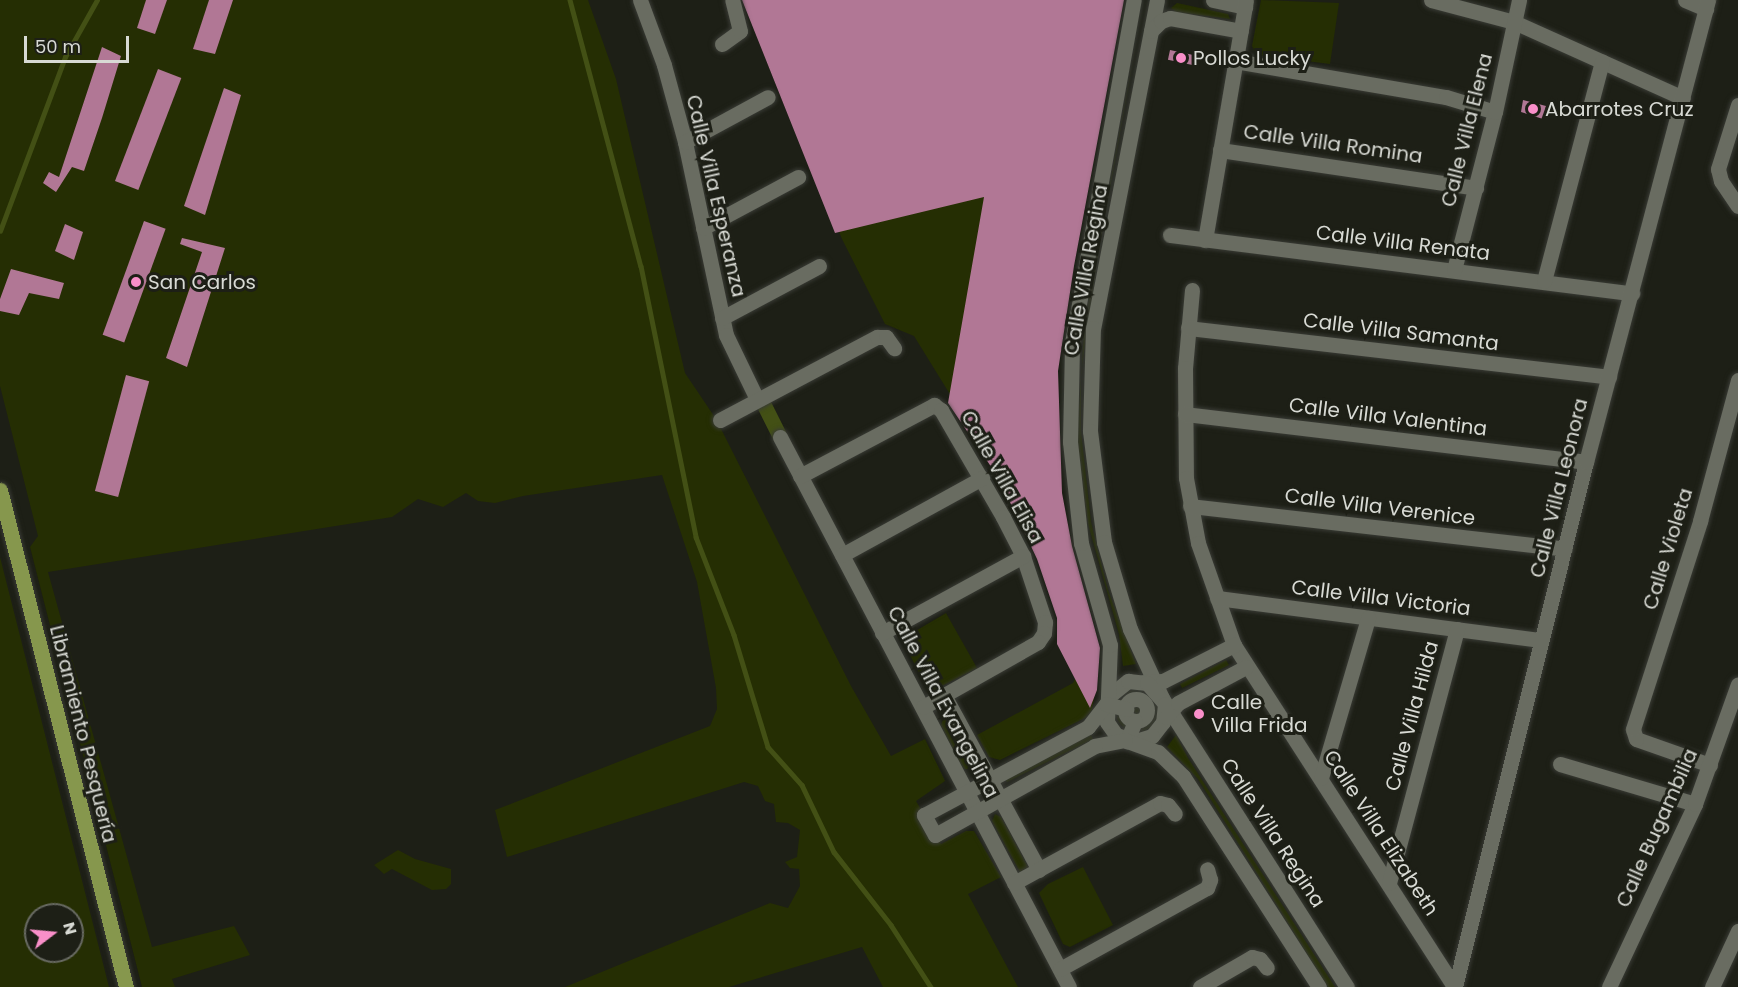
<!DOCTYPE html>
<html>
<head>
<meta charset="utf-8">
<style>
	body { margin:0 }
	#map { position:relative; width:1738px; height:987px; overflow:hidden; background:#1d1f16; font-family:Poppins,sans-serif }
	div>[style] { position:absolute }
	.green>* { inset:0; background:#252e03 }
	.round { border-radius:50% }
	.stream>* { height:4.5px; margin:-2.25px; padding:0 2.25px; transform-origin:2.25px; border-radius:2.25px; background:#435015 }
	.canal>* { height:15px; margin:-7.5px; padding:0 7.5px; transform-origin:7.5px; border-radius:7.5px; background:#435015 }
	.building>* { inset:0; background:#b17795; transform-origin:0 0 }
	.roads { filter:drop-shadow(0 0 2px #393b35) drop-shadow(0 0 2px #393b35) }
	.minor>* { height:15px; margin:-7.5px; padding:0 7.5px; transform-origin:7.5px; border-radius:7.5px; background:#696c61 }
	.minor>.ring { margin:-7.5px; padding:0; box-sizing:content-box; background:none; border:15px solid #696c61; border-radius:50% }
	.major>* { height:15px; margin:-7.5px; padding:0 7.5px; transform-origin:7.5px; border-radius:7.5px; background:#86974d }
	.dots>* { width:16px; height:16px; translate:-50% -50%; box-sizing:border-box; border:3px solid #1d1f16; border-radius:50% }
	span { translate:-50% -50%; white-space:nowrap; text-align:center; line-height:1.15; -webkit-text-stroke:6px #1d1f16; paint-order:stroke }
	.poi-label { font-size:20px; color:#d8dad4 }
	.left { translate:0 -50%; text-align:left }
	.street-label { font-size:20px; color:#d8dad4 }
	.north { position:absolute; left:24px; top:903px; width:60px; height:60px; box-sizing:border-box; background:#1d1f16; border:2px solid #686a62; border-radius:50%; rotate:74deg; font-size:16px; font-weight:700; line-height:24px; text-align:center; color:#d8dad4 }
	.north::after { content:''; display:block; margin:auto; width:21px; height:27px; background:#f98fc9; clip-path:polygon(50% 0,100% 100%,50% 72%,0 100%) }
	.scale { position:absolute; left:24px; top:36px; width:105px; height:27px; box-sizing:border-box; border:3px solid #d8dad4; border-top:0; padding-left:8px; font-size:18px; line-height:21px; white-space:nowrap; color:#d8dad4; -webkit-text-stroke:4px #1d1f16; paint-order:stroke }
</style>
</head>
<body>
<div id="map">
	<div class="green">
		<div style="clip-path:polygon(0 0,588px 0,616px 79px,685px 373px,716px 419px,851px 686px,891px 756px,925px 739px,945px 781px,916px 801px,941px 844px,966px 831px,974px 831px,1001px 877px,968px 894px,1018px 987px,883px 987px,862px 947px,729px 987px,565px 987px,770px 903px,788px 908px,800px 886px,799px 869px,790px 868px,785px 862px,797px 857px,800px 830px,788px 823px,776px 822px,774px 804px,765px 801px,758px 786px,744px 782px,507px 857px,495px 810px,710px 726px,717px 709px,716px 688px,697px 582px,662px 475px,523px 496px,495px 503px,478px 501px,466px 493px,443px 507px,418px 499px,392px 517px,48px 572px,152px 947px,234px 926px,250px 955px,172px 979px,175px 987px,142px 987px,30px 547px,38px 536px,0 386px)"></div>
		<div style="clip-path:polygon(745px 0,1121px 0,1056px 354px,1059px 490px,1096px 650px,1095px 693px,1092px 710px,1085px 718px,1000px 760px,989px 757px,977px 735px,1073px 683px,1076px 677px,1051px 589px,1006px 485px,914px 336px,885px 324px,842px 239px)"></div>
		<div style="clip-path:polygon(1261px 0,1339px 3px,1330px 64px,1257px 55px,1252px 46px)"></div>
		<div style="clip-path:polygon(1177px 3px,1228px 14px,1230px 19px,1176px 12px,1171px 8px)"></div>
		<div style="clip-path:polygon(1138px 33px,1099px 249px,1081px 372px,1081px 431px,1091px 522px,1108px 590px,1136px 664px,1123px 666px,1119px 634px,1088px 524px,1077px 436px,1085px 319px)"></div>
		<div style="clip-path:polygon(evenodd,0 557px,109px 987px,0 987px,0 557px,36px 915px,72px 915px,72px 951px,36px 951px,36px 915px)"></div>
		<div style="clip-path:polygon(946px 613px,977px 668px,932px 691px,926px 687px,902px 639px)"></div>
		<div style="clip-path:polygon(1226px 660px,1229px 665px,1182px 688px,1180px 684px)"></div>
		<div class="round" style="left:1116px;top:690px;width:42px;height:42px"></div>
		<div style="clip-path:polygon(944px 717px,970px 759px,971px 769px,965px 769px,961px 764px,941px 725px)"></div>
		<div style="clip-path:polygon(1091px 735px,1093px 739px,1007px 782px,1005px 779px)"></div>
		<div style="clip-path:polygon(1176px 735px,1188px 758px,1335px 987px,1328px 987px,1198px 779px,1167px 747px)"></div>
		<div style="clip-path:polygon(995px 814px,1001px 817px,1028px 867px,1020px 872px,992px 821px)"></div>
		<div style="clip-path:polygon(398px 850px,415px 859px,451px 869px,451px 884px,446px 889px,432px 890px,392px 869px,384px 874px,374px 865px)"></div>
		<div style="clip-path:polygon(1083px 867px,1113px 925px,1070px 947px,1063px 944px,1039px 893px,1048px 884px)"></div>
	</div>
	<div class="stream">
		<div style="left:570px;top:0;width:275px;rotate:75.1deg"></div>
		<div style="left:641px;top:266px;width:277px;rotate:78.5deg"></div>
		<div style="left:696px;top:537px;width:105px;rotate:68.8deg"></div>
		<div style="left:734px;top:635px;width:117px;rotate:73.1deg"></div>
		<div style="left:768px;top:747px;width:51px;rotate:48.2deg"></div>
		<div style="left:802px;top:785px;width:74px;rotate:64.5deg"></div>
		<div style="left:834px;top:852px;width:93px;rotate:52deg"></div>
		<div style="left:891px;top:925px;width:74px;rotate:57.2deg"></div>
		<div style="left:0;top:231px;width:186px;rotate:-69.5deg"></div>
		<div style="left:65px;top:57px;width:65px;rotate:-60.7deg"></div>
	</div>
	<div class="canal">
		<div style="left:760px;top:397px;width:45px;rotate:63.4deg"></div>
	</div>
	<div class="building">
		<div style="clip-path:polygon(146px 0,167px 0,155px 34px,137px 28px)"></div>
		<div style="clip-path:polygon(209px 0,233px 0,215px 54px,193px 49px)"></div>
		<div style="clip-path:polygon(742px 0,1124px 0,1074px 266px,1058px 371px,1062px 493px,1072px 546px,1100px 648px,1097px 690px,1090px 708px,1057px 644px,1057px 618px,1037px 559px,998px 477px,948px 403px,984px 197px,835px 233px)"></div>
		<div style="clip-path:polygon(102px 47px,121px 56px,102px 118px,84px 171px,72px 167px,56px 192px,43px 183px,49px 172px,59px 177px)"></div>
		<div style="left:1170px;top:50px;width:25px;height:10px;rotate:12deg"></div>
		<div style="left:158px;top:69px;width:25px;height:120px;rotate:21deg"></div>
		<div style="clip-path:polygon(224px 88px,241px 95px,205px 215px,184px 206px)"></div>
		<div style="clip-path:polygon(1523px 100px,1546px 106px,1543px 119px,1521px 112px)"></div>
		<div style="left:144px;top:221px;width:23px;height:121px;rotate:20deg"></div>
		<div style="clip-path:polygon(65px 224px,83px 232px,74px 260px,55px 251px)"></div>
		<div style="clip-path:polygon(182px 238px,225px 248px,187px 367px,166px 358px,202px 252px,180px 244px)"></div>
		<div style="clip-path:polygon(11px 269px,64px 283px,59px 299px,29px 293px,19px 315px,0 311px,0 299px)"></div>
		<div style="left:126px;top:375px;width:24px;height:120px;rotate:15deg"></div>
	</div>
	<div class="roads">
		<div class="minor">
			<div style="left:640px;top:0;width:69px;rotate:69.7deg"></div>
			<div style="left:664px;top:65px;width:80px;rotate:74.7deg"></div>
			<div style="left:685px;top:142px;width:197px;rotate:78deg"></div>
			<div style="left:726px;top:335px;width:71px;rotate:64.2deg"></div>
			<div style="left:1157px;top:0;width:334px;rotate:101deg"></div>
			<div style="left:1093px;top:328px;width:103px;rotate:91.7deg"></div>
			<div style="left:1090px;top:431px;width:112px;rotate:82.8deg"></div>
			<div style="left:1104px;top:542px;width:91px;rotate:73.4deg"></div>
			<div style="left:1130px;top:629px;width:76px;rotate:65.1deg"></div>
			<div style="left:1162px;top:698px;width:343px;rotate:57.4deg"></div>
			<div style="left:1213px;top:0;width:33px;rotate:12deg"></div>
			<div style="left:1431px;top:0;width:86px;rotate:14.8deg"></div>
			<div style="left:1514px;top:22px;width:185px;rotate:24.2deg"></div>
			<div style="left:1685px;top:0;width:23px;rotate:23deg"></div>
			<div style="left:1151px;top:31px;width:14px;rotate:-45deg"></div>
			<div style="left:1161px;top:21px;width:9px;rotate:-18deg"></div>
			<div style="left:1170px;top:18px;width:72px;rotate:10.4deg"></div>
			<div style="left:722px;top:44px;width:22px;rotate:-36deg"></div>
			<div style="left:740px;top:31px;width:32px;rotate:-104deg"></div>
			<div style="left:1235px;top:61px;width:214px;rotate:9.7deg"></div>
			<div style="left:1446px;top:97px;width:51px;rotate:17deg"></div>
			<div style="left:1738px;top:105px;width:67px;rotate:107.4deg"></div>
			<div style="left:1718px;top:169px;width:12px;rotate:76deg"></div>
			<div style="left:1721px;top:181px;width:30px;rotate:56deg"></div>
			<div style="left:685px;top:142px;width:94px;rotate:-28.5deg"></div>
			<div style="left:1220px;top:150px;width:259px;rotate:8.4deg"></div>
			<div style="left:703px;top:228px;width:108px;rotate:-28.2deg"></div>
			<div style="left:1170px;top:235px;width:466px;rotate:7.2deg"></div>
			<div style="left:1205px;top:240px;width:243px;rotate:-80.3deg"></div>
			<div style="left:1454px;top:270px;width:163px;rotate:-75.5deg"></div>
			<div style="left:1495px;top:112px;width:115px;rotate:-77.9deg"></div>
			<div style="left:1544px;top:281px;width:227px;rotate:-75.2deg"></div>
			<div style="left:1192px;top:290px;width:78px;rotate:95.1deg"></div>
			<div style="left:1185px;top:368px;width:110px;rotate:89.5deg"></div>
			<div style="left:1186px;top:478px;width:66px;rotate:79.5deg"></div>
			<div style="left:1198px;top:543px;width:108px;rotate:70.6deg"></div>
			<div style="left:1234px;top:645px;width:407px;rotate:57.2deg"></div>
			<div style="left:722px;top:318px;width:110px;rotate:-28.2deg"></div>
			<div style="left:1188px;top:328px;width:424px;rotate:6.6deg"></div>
			<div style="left:1185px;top:414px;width:404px;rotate:6.8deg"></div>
			<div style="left:720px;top:420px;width:178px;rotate:-27.9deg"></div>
			<div style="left:877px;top:337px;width:9px"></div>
			<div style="left:886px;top:337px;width:14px;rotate:54deg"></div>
			<div style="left:780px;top:437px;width:621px;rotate:62.28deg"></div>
			<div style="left:800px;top:476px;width:152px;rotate:-27.9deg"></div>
			<div style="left:934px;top:405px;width:9px;rotate:36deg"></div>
			<div style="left:941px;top:410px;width:124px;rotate:59.9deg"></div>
			<div style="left:1003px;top:517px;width:44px;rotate:62.9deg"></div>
			<div style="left:1023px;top:556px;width:70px;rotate:71.6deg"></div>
			<div style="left:1045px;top:622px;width:11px;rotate:95deg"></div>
			<div style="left:1044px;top:633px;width:11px;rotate:124deg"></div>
			<div style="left:1038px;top:642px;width:132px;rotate:150.5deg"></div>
			<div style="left:1190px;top:506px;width:377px;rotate:6.5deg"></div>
			<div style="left:842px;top:555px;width:160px;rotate:-28.8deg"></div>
			<div style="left:1217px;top:598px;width:327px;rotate:7.4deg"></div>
			<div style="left:882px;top:633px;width:161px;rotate:-28.6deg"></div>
			<div style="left:1144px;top:682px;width:19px;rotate:-3deg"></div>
			<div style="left:1163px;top:681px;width:80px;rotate:-26.9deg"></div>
			<div style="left:944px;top:695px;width:199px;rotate:61.5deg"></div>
			<div style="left:1108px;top:697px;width:26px;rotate:-39deg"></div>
			<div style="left:1128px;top:681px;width:19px;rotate:6deg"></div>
			<div style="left:1147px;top:683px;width:28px;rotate:49deg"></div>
			<div style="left:1165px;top:704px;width:18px;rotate:96deg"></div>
			<div style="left:1163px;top:722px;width:18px;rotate:128deg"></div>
			<div style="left:1152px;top:736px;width:17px;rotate:163deg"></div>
			<div style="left:1136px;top:741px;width:21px;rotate:-163deg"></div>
			<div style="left:1116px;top:735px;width:16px;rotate:-125deg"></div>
			<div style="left:1107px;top:722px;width:77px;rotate:-87.8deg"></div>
			<div style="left:1110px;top:645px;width:106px;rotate:-105.9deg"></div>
			<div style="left:1081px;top:543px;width:102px;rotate:-96.2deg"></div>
			<div style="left:1070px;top:442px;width:99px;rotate:-88.8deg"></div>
			<div style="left:1072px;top:343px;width:349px;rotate:-79.8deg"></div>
			<div class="ring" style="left:1125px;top:699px;width:7px;height:7px"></div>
			<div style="left:1166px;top:717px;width:18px;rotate:-49deg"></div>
			<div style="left:1178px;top:703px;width:77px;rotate:-27.9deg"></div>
			<div style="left:1135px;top:721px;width:22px;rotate:112deg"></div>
			<div style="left:1127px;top:741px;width:33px;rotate:20deg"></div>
			<div style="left:1158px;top:752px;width:35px;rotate:44deg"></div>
			<div style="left:1183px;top:776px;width:251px;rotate:57.2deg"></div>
			<div style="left:1125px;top:740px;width:31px;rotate:169deg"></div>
			<div style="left:1095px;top:746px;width:183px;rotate:150.9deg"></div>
			<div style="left:935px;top:835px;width:23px;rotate:-119deg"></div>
			<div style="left:924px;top:815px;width:186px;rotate:-28.2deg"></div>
			<div style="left:1088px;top:727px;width:29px;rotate:-52deg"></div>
			<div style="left:1106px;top:704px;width:21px;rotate:14deg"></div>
			<div style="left:1560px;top:764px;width:141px;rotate:16.5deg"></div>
			<div style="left:1710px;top:765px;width:78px;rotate:-160.6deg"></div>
			<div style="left:1636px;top:739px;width:10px;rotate:-107deg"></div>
			<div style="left:1633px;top:729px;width:219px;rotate:-72.1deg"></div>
			<div style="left:1700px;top:521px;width:146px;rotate:-74.9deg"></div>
			<div style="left:1321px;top:778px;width:167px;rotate:-73.6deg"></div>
			<div style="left:1014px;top:883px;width:166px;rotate:-28.7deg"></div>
			<div style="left:1160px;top:803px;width:8px;rotate:14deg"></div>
			<div style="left:1168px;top:805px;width:11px;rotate:52deg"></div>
			<div style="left:1389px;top:883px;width:263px;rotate:-75deg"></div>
			<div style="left:1060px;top:969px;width:168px;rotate:-28.9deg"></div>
			<div style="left:1207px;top:888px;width:9px;rotate:-69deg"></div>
			<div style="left:1210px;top:880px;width:11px;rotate:-105deg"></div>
			<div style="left:1200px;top:987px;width:60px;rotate:-30deg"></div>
			<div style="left:1252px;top:957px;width:8px;rotate:14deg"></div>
			<div style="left:1260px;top:959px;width:11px;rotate:52deg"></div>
			<div style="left:1455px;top:987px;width:541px;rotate:-75.99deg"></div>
			<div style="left:1586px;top:462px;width:478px;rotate:-75.2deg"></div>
			<div style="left:1609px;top:987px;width:202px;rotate:-64.8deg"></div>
			<div style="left:1695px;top:804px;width:127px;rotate:-70.3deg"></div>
			<div style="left:1712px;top:987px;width:62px;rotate:-65.1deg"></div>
		</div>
		<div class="major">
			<div style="left:0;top:490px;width:513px;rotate:75.77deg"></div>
		</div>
	</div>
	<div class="dots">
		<div style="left:1181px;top:58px;background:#f98fc9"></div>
		<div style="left:1533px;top:109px;background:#f98fc9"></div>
		<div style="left:136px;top:282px;background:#f98fc9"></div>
		<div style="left:1199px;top:714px;background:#f98fc9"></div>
	</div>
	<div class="poi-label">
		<span class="left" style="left:1193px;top:58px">Pollos Lucky</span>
		<span class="left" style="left:1545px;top:109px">Abarrotes Cruz</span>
		<span class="left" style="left:148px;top:282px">San Carlos</span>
		<span class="left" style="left:1211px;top:714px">Calle<br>Villa Frida</span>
	</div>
	<div class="street-label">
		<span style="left:1467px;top:130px;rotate:-76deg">Calle Villa Elena</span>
		<span style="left:1333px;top:144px;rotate:8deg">Calle Villa Romina</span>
		<span style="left:716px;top:196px;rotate:77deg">Calle Villa Esperanza</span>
		<span style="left:1403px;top:243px;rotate:7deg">Calle Villa Renata</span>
		<span style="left:1086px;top:270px;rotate:-80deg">Calle Villa Regina</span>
		<span style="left:1401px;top:332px;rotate:7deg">Calle Villa Samanta</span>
		<span style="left:1388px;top:417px;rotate:7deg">Calle Villa Valentina</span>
		<span style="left:1002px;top:477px;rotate:61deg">Calle Villa Elisa</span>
		<span style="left:1559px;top:488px;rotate:-76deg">Calle Villa Leonora</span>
		<span style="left:1380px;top:507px;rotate:7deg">Calle Villa Verenice</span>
		<span style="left:1668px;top:549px;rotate:-73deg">Calle Violeta</span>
		<span style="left:1381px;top:598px;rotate:7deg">Calle Villa Victoria</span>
		<span style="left:943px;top:702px;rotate:62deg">Calle Villa Evangelina</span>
		<span style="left:1412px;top:716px;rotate:-75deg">Calle Villa Hilda</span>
		<span style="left:83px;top:734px;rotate:76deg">Libramiento Pesquería</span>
		<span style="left:1657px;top:828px;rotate:-66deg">Calle Bugambilia</span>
		<span style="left:1273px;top:833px;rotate:57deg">Calle Villa Regina</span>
		<span style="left:1381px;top:833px;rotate:57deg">Calle Villa Elizabeth</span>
	</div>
	<div class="north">N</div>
	<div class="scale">50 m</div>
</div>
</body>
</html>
